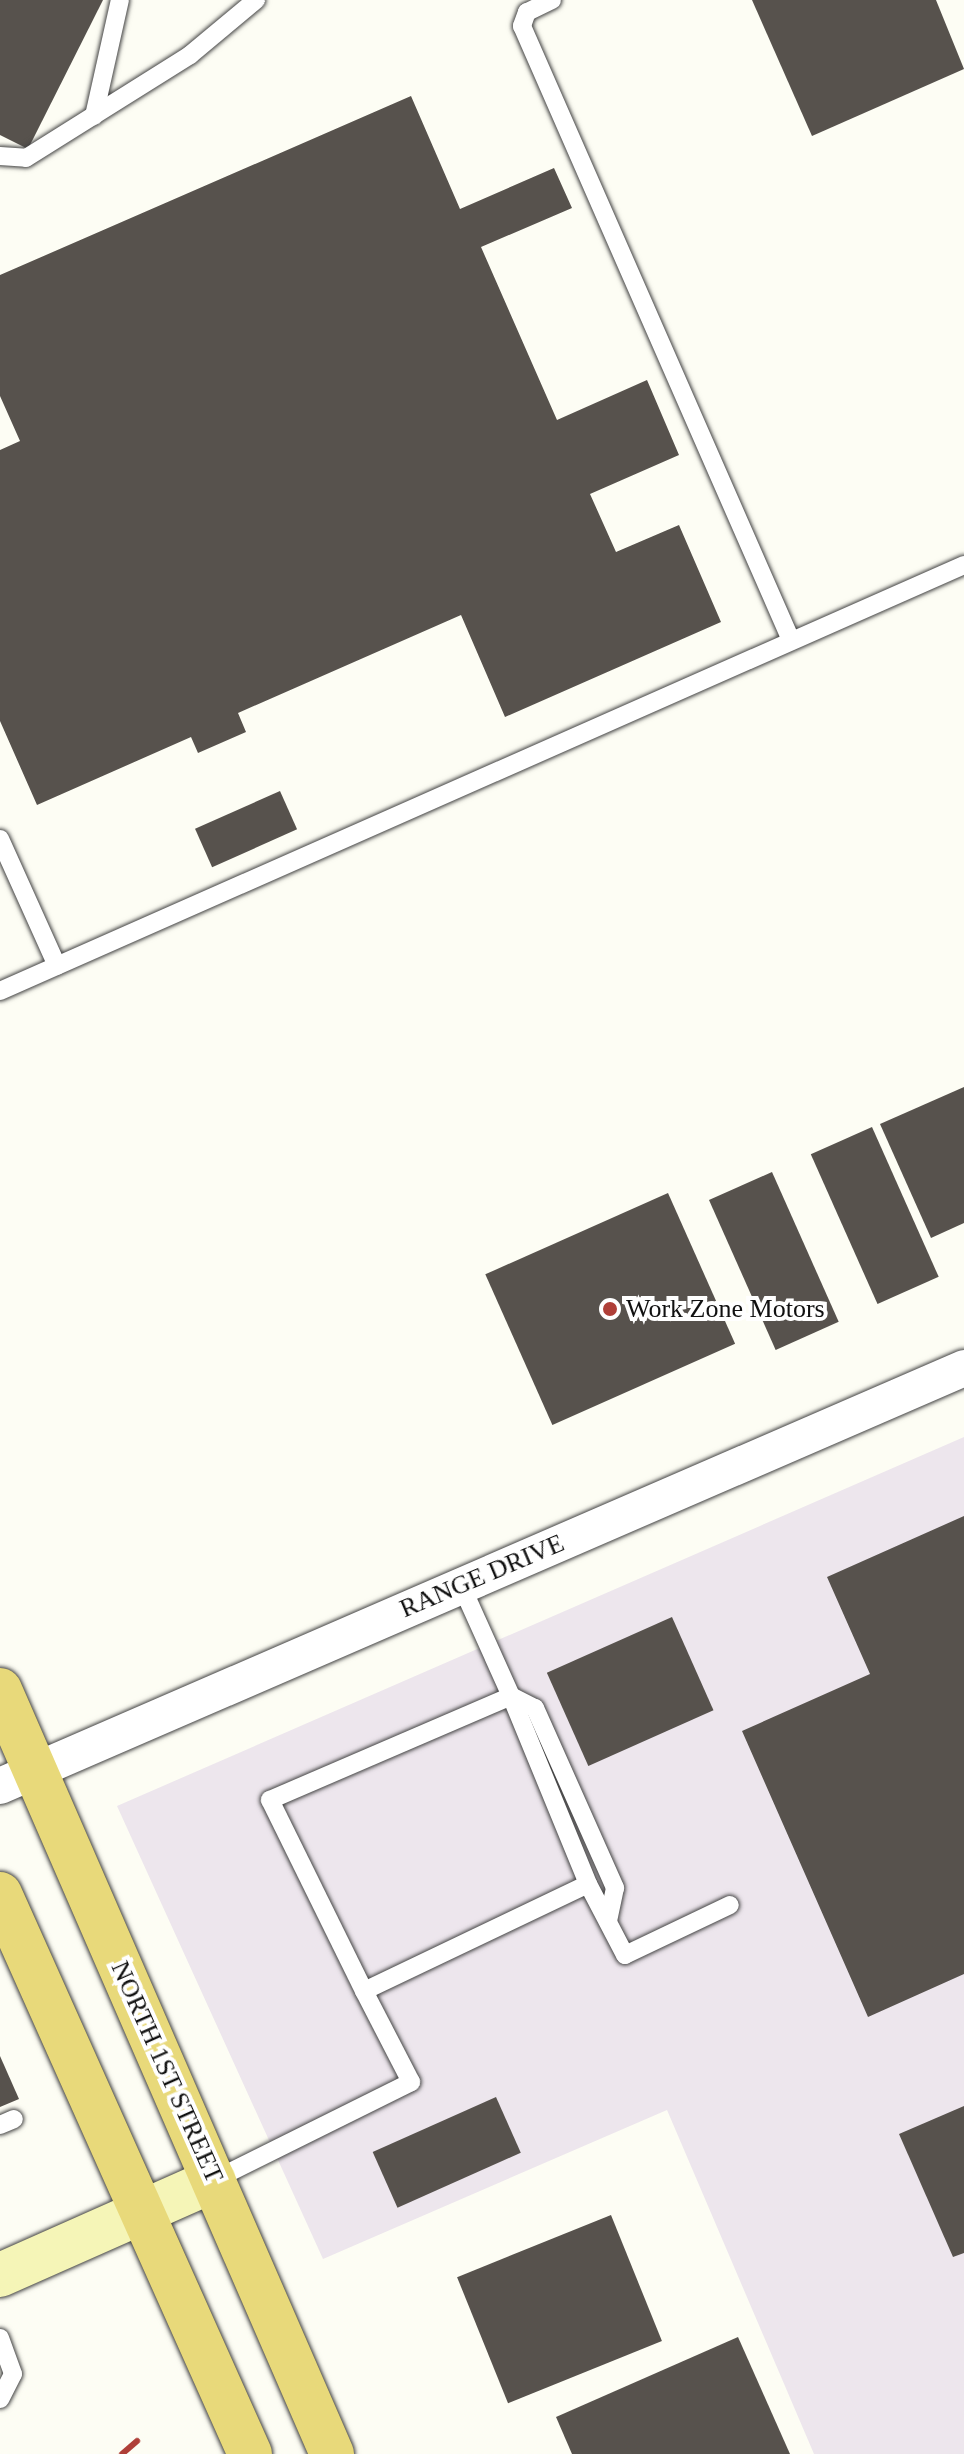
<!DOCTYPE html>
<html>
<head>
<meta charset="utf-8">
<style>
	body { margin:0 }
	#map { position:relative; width:964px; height:2454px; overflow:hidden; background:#fdfdf4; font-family:Georgia,serif }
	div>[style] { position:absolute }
	.industrial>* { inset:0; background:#ede6ed }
	.building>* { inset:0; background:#57524d; transform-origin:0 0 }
	.roads { filter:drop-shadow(0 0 2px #434343) drop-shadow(0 0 2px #434343) }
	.lane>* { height:18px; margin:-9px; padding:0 9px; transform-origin:9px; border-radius:9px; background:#fff }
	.street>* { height:36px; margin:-18px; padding:0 18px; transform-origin:18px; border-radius:18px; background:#fff }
	.secondary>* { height:44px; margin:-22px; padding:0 22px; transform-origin:22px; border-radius:22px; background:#f5f5b7 }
	.primary>* { height:44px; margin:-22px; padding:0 22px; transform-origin:22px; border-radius:22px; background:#e8d97a }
	.rail>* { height:6px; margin:-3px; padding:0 3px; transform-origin:3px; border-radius:3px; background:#af3f38 }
	.dots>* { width:22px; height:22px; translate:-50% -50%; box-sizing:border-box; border:4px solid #fff; border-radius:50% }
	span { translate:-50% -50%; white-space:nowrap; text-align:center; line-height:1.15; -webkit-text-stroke:8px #fff; paint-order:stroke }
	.poi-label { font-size:26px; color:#101010 }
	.left { translate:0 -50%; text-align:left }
	.street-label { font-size:26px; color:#101010 }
</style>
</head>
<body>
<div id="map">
	<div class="industrial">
		<div style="clip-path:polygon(964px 1437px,964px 2454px,814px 2454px,667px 2110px,323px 2259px,117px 1806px)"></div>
	</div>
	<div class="building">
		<div style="clip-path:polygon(0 0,103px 0,28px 149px,0 135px)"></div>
		<div style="clip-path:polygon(752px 0,936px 0,964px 69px,812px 136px)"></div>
		<div style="clip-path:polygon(411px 96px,460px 209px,554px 168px,572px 208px,481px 247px,557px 420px,647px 380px,679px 455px,590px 494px,616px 552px,679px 525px,721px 622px,505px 717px,461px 615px,238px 713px,246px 732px,198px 753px,191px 737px,37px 805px,0 721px,0 450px,20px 441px,0 396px,0 275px)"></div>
		<div style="left:280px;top:791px;width:42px;height:93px;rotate:66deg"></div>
		<div style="clip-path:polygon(964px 1087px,964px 1223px,931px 1238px,880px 1124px)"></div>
		<div style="left:872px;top:1127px;width:164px;height:67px;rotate:66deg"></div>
		<div style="left:772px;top:1172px;width:164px;height:69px;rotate:66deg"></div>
		<div style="left:668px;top:1193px;width:165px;height:200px;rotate:66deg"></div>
		<div style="clip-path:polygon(964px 1516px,964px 1974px,868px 2017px,742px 1731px,870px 1674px,827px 1577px)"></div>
		<div style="left:672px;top:1617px;width:102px;height:137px;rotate:66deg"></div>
		<div style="clip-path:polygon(0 2056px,19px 2099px,0 2107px)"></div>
		<div style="left:496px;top:2097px;width:61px;height:135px;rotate:66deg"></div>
		<div style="clip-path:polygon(964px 2106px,964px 2253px,953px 2257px,899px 2134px)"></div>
		<div style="left:611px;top:2215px;width:136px;height:166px;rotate:68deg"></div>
		<div style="clip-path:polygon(738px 2337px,790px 2454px,572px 2454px,556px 2417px)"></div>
	</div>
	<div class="roads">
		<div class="lane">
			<div style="left:552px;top:0;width:28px;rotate:154deg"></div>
			<div style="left:527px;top:12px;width:15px;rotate:110deg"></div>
			<div style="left:522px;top:26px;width:668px;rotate:66.35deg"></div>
			<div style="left:94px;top:116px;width:119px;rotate:-77.4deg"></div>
			<div style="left:0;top:156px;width:26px;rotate:4deg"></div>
			<div style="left:26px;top:158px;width:194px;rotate:-32.1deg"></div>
			<div style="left:190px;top:55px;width:86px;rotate:-39.8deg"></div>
			<div style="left:0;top:839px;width:139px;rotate:65.8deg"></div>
			<div style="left:0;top:991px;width:1054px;rotate:-23.84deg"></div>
			<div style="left:511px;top:1696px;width:27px;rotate:27deg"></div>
			<div style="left:535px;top:1708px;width:197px;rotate:66deg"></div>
			<div style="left:615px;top:1888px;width:33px;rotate:102deg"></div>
			<div style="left:511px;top:1696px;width:203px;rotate:67.7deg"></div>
			<div style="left:364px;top:1991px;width:213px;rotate:-116.2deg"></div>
			<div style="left:270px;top:1800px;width:262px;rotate:-23.3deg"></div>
			<div style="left:511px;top:1696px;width:122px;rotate:-114.2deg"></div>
			<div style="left:0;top:2125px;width:15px;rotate:-23deg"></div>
			<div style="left:214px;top:2180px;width:220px;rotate:-26.4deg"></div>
			<div style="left:411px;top:2082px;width:102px;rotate:-117.3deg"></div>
			<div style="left:364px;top:1991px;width:248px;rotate:-25.5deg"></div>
			<div style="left:588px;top:1884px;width:80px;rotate:62.5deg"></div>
			<div style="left:625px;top:1955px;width:116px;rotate:-25.5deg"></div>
			<div style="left:0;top:2338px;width:38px;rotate:70deg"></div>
			<div style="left:13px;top:2374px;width:28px;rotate:117deg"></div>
		</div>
		<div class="street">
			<div style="left:0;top:1786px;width:1051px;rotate:-23.44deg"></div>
		</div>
		<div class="secondary">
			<div style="left:0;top:2275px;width:234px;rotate:-23.9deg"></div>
		</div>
		<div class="primary">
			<div style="left:0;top:1690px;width:833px;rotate:66.51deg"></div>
			<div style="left:0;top:1894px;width:613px;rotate:65.94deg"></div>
		</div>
	</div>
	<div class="rail">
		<div style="left:122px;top:2454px;width:20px;rotate:-41deg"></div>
	</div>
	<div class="dots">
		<div style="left:610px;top:1309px;background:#af3f38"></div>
	</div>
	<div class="poi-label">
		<span class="left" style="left:626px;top:1309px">Work Zone Motors</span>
	</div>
	<div class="street-label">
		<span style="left:482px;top:1576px;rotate:-23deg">RANGE DRIVE</span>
		<span style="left:167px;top:2072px;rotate:66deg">NORTH 1ST STREET</span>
	</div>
</div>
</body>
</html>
